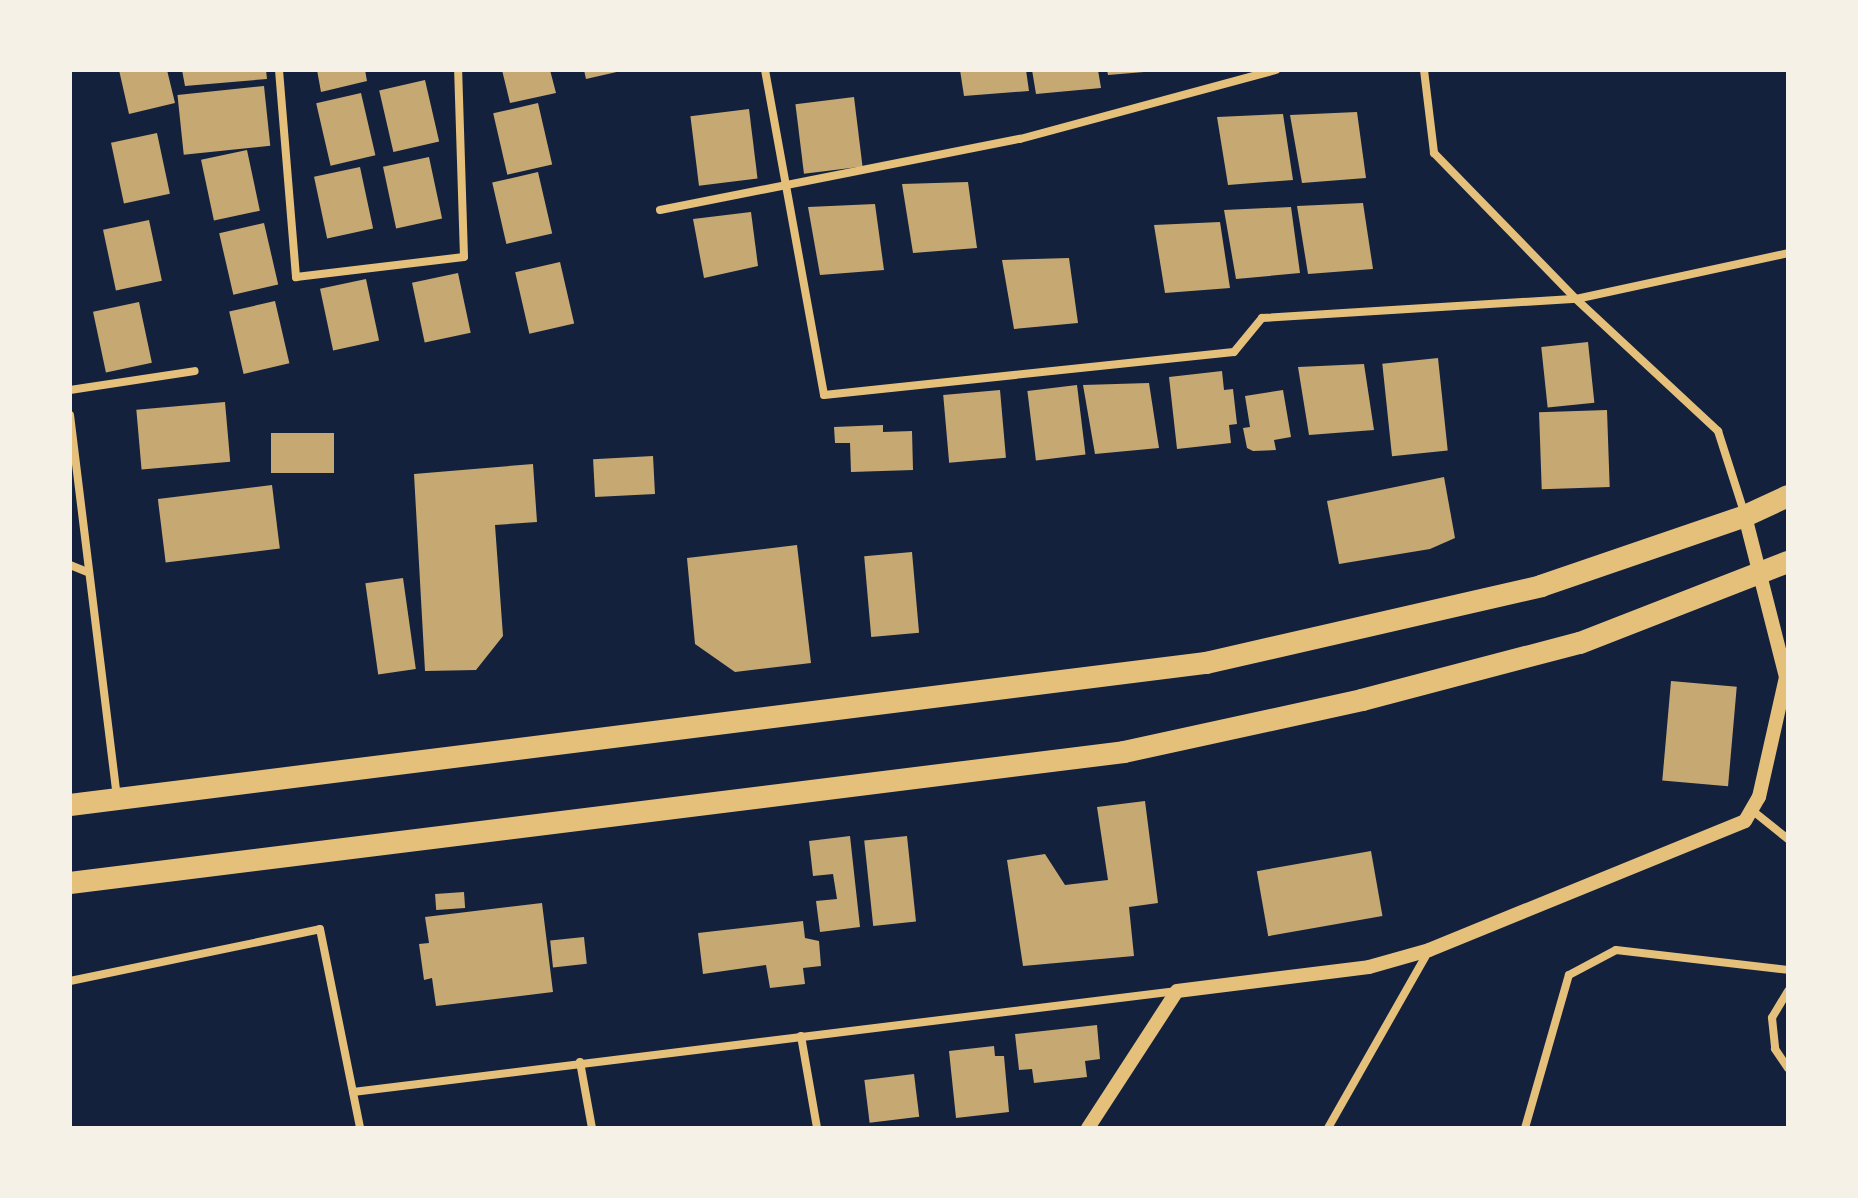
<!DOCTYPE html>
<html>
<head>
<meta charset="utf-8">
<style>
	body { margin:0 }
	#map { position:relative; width:1858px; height:1198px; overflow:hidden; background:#14213d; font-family:"Work Sans",sans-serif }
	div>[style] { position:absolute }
	.building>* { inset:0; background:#c6a872; transform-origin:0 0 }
	.minor>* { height:8px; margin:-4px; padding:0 4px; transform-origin:4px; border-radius:4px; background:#e5c07b }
	.tertiary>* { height:14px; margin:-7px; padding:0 7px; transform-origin:7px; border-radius:7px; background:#e5c07b }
	.trunk>* { height:22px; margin:-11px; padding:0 11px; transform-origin:11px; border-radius:11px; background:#e5c07b }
	span { translate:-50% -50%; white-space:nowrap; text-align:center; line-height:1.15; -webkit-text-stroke:8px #f6f1e7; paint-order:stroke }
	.frame { position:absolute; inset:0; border:72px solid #f6f1e7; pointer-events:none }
</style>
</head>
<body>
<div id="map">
	<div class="building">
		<div style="clip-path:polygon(119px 70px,167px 70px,175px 103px,129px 114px)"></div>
		<div style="clip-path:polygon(182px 70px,266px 70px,267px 79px,185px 86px)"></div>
		<div style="clip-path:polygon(317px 70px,365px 70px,367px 81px,321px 92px)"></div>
		<div style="clip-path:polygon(502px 70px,550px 70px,556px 93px,510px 103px)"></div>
		<div style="clip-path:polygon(584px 70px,620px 70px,621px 71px,586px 79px)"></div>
		<div style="clip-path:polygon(960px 70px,1026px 70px,1029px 91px,964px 96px)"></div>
		<div style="clip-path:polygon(1032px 70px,1098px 70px,1101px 88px,1036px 94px)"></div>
		<div style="clip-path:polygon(1107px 70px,1144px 70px,1144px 72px,1108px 75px)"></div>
		<div style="left:425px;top:80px;width:63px;height:47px;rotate:77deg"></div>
		<div style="left:264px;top:86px;width:60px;height:87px;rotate:84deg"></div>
		<div style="left:361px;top:93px;width:64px;height:46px;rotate:77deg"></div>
		<div style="left:854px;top:97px;width:70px;height:59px;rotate:83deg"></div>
		<div style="left:538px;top:103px;width:63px;height:46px;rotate:77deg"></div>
		<div style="left:749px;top:109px;width:70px;height:59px;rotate:83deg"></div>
		<div style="clip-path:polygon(1357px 112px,1366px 178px,1302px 183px,1290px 115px)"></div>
		<div style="clip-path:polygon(1283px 114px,1293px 180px,1228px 185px,1217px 117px)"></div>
		<div style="left:157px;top:133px;width:62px;height:47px;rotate:78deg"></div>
		<div style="left:247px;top:150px;width:62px;height:47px;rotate:78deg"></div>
		<div style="left:429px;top:157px;width:63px;height:47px;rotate:78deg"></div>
		<div style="left:360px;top:167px;width:63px;height:47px;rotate:78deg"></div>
		<div style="left:538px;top:172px;width:63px;height:47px;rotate:77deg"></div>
		<div style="clip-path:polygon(968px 182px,977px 248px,913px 253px,902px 184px)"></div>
		<div style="clip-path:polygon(1363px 203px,1373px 269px,1308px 274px,1297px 206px)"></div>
		<div style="clip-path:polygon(875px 204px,884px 270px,820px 275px,808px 207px)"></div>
		<div style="clip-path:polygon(1291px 207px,1300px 273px,1236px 279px,1224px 210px)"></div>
		<div style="clip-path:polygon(751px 212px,758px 266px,704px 278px,693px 219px)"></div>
		<div style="left:149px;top:220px;width:62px;height:47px;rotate:78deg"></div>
		<div style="clip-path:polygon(1220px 222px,1230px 288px,1165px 293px,1154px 225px)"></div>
		<div style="left:264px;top:223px;width:63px;height:46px;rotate:77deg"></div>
		<div style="clip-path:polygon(1069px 258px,1078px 323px,1014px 329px,1002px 260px)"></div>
		<div style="left:560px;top:262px;width:63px;height:46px;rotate:77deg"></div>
		<div style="left:458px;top:273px;width:61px;height:47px;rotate:78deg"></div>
		<div style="left:366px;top:279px;width:63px;height:47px;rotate:78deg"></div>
		<div style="left:275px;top:301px;width:64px;height:47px;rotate:77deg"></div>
		<div style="left:139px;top:302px;width:62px;height:47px;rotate:78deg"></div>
		<div style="left:1588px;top:342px;width:61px;height:47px;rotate:84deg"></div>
		<div style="left:1438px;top:358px;width:93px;height:56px;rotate:84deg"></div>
		<div style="clip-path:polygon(1364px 364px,1374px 430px,1309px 435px,1298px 367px)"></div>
		<div style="clip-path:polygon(1222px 371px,1224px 390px,1233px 389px,1237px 424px,1229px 425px,1231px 443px,1177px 449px,1169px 377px)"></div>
		<div style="clip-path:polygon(1149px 383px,1159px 448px,1095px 454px,1083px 385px)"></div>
		<div style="left:1077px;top:385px;width:70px;height:50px;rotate:83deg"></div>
		<div style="left:1000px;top:390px;width:68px;height:57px;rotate:85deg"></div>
		<div style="clip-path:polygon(1283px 390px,1291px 437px,1274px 440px,1276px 450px,1253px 451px,1247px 448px,1243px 428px,1250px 427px,1245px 396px)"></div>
		<div style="left:225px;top:402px;width:60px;height:89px;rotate:85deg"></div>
		<div style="left:1607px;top:410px;width:77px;height:68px;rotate:88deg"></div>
		<div style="clip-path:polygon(883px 425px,883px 432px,912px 431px,913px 470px,851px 472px,850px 443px,835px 443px,834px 427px)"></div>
		<div style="left:271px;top:433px;width:63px;height:40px"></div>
		<div style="left:653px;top:456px;width:38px;height:60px;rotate:87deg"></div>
		<div style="clip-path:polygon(533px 464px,537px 522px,495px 525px,503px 636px,476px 670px,425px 671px,414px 474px)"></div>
		<div style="clip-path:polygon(1444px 477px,1455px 538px,1430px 549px,1339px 564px,1327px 501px)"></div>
		<div style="left:272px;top:485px;width:64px;height:115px;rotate:83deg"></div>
		<div style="clip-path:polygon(797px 545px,811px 663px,735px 672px,695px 644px,687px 558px)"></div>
		<div style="left:912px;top:552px;width:81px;height:48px;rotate:85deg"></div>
		<div style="left:403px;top:578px;width:92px;height:38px;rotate:82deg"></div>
		<div style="left:1671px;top:681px;width:66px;height:100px;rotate:5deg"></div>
		<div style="clip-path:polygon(1145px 801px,1158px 903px,1129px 907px,1134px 956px,1023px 966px,1007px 860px,1045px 854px,1065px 885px,1108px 880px,1097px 807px)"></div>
		<div style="clip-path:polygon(850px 836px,860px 927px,820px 932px,816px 901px,837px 899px,833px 874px,813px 876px,809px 841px)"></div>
		<div style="left:907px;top:836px;width:86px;height:43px;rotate:84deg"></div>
		<div style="left:1371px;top:851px;width:66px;height:116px;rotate:80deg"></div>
		<div style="left:464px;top:892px;width:16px;height:29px;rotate:86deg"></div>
		<div style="clip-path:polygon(542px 903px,553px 992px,436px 1006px,432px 978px,424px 980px,419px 944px,429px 943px,425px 917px)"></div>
		<div style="clip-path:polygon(803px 921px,805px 938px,819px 941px,821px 966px,803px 968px,805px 984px,770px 988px,766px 965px,703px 974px,698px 933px)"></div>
		<div style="left:584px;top:937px;width:27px;height:34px;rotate:84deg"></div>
		<div style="clip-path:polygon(1097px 1025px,1100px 1059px,1085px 1061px,1087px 1077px,1034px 1083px,1032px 1069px,1019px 1070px,1015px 1034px)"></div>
		<div style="clip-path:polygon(994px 1046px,995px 1056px,1004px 1056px,1009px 1112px,956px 1118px,949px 1051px)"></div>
		<div style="left:914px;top:1074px;width:43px;height:50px;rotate:83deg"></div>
	</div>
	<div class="minor">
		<div style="left:279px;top:70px;width:208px;rotate:85.3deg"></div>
		<div style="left:296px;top:277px;width:169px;rotate:-6.8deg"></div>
		<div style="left:464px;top:257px;width:187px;rotate:-91.8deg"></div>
		<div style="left:765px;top:70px;width:330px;rotate:79.7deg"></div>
		<div style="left:824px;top:395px;width:412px;rotate:-6deg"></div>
		<div style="left:1234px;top:352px;width:44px;rotate:-50.5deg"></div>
		<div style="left:1262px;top:318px;width:315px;rotate:-3.5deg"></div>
		<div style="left:1576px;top:299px;width:217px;rotate:-12.2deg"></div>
		<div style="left:1424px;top:70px;width:84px;rotate:83.1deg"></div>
		<div style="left:1434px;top:153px;width:204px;rotate:45.8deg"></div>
		<div style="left:1576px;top:299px;width:194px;rotate:42.9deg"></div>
		<div style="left:1718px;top:431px;width:88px;rotate:72.2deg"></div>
		<div style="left:660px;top:210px;width:367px;rotate:-11.2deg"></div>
		<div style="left:1020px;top:139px;width:265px;rotate:-15.1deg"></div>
		<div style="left:70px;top:390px;width:126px;rotate:-8.6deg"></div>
		<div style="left:70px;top:415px;width:385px;rotate:83deg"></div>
		<div style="left:70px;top:565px;width:18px;rotate:22deg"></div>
		<div style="left:1753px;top:811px;width:45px;rotate:38.7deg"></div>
		<div style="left:70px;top:981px;width:255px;rotate:-11.7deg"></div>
		<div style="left:320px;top:929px;width:203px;rotate:78.6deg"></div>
		<div style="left:1788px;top:991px;width:31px;rotate:121deg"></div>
		<div style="left:1772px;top:1018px;width:31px;rotate:84deg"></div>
		<div style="left:1775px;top:1049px;width:23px;rotate:56deg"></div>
		<div style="left:801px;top:1036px;width:93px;rotate:80.1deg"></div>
		<div style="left:580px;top:1062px;width:67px;rotate:79.7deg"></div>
		<div style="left:353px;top:1092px;width:830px;rotate:-6.99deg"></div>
		<div style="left:1328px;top:1128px;width:205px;rotate:-60.4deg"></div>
		<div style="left:1525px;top:1128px;width:159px;rotate:-74deg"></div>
		<div style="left:1569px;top:975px;width:53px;rotate:-28deg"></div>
		<div style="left:1616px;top:950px;width:173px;rotate:6.6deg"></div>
	</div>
	<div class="tertiary">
		<div style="left:1088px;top:1128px;width:163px;rotate:-57deg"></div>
		<div style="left:1177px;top:991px;width:193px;rotate:-7.1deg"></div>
		<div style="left:1369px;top:967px;width:62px;rotate:-15.8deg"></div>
		<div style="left:1429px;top:950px;width:341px;rotate:-22.2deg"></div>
		<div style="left:1745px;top:821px;width:28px;rotate:-60deg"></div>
		<div style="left:1759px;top:797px;width:123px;rotate:-77.3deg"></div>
		<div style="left:1786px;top:677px;width:166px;rotate:-104.3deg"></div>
	</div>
	<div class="trunk">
		<div style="left:70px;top:805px;width:1145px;rotate:-7.13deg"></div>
		<div style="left:1206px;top:663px;width:344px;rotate:-12.9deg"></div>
		<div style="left:1541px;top:586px;width:216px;rotate:-18.9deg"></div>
		<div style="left:1745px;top:516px;width:47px;rotate:-24.9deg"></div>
		<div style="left:70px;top:883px;width:1062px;rotate:-7.08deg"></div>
		<div style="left:1124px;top:752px;width:244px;rotate:-12.3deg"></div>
		<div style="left:1362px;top:700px;width:225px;rotate:-14.7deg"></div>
		<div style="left:1580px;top:643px;width:223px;rotate:-21.3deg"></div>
	</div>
	<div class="frame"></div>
</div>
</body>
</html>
